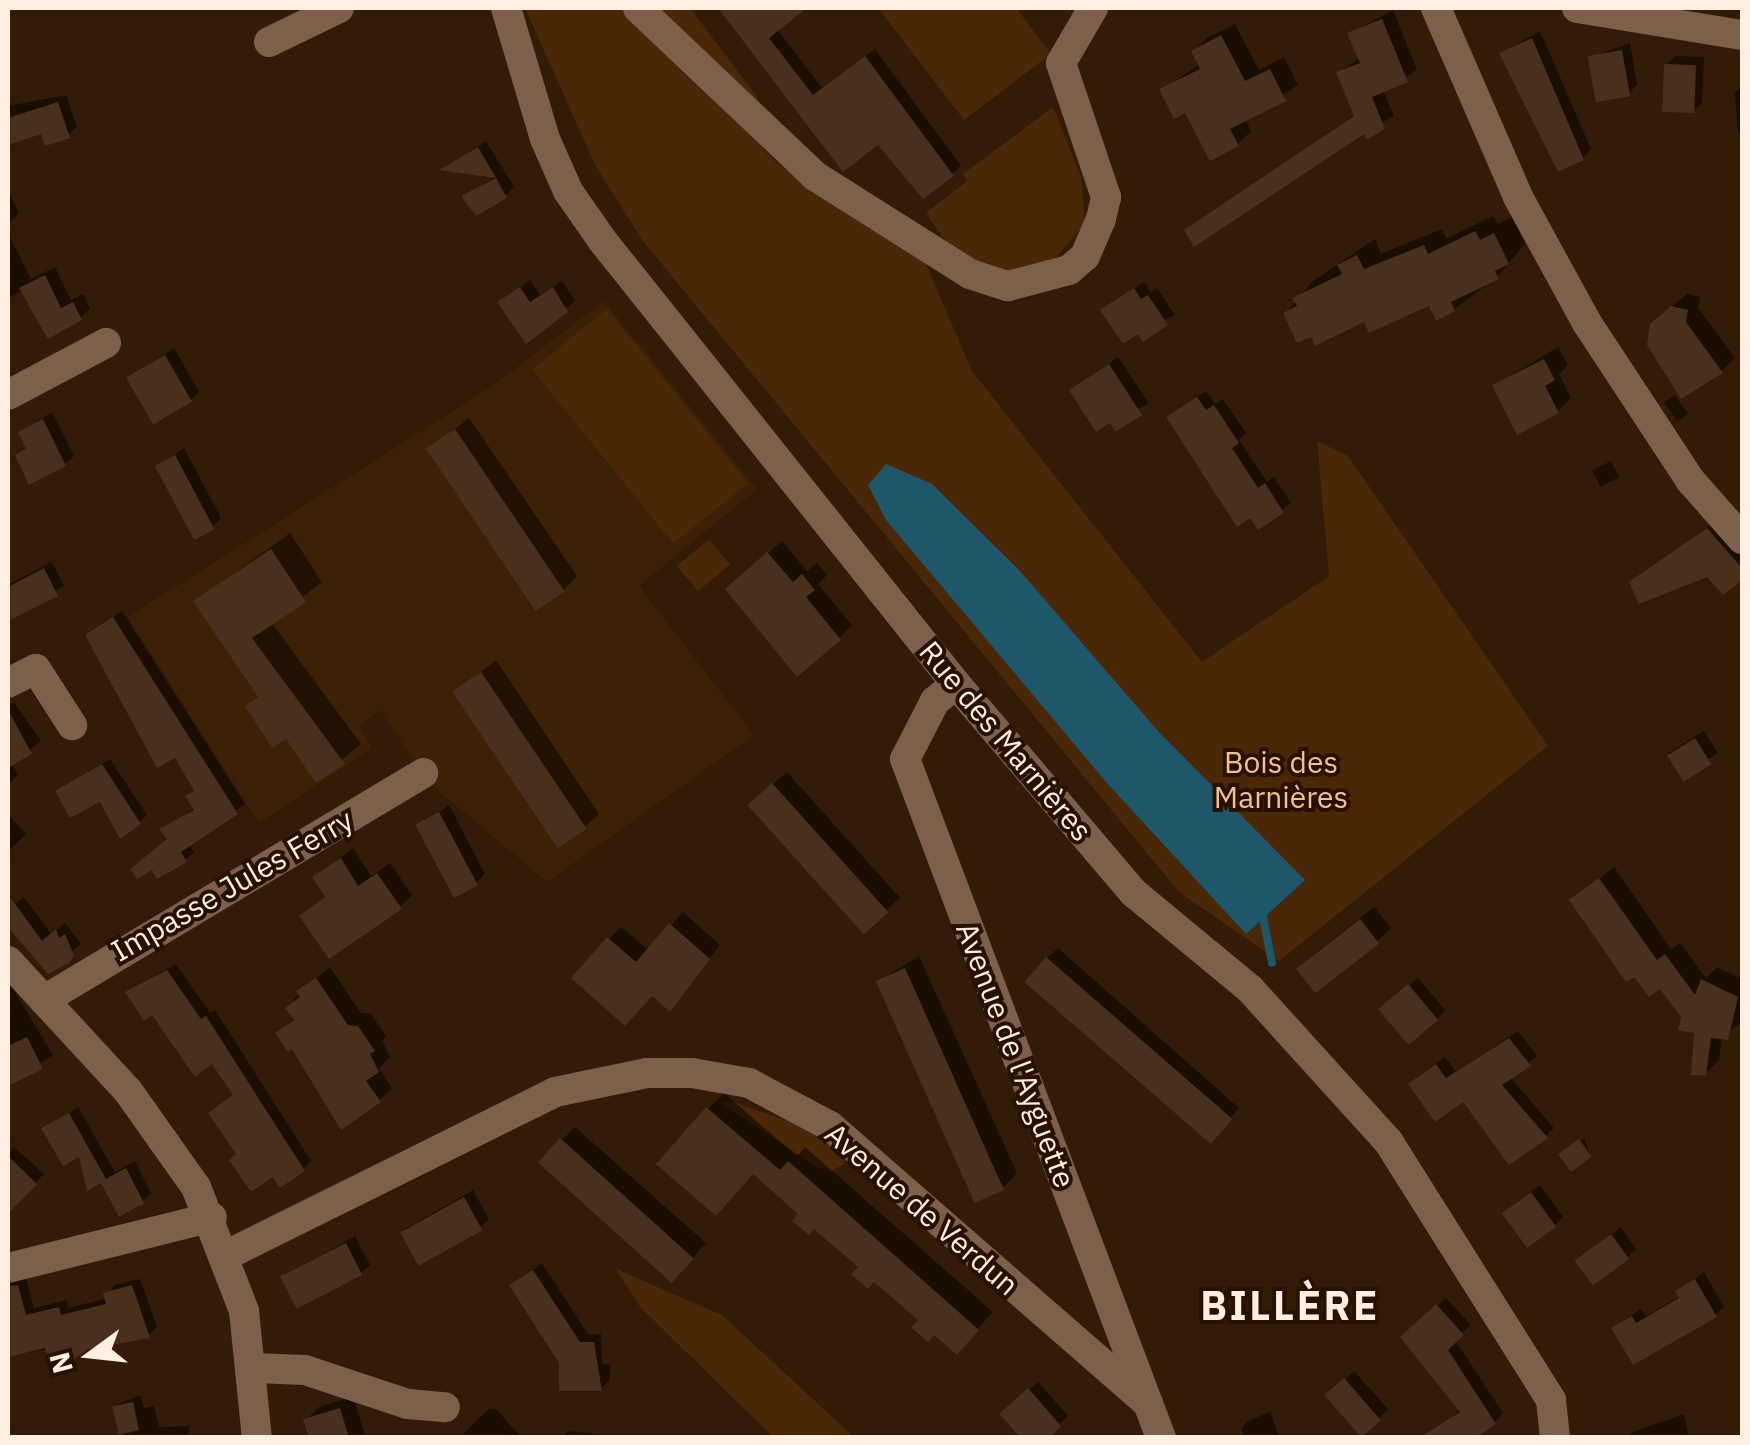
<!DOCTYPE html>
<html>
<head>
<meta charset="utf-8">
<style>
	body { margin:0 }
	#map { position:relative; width:1750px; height:1445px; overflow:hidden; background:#321b07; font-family:"IBM Plex Sans",sans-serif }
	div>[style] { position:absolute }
	.built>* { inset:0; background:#3d2106 }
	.green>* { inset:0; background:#4a2706; transform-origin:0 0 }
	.water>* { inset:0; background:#1e576a }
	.shadow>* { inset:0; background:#0007; transform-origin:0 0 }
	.stream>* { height:8px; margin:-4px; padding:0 4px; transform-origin:4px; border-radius:4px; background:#1e576a }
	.building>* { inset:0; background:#49301c; transform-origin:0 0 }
	.minor>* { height:30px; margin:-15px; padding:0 15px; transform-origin:15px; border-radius:15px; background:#7c604b }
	span { translate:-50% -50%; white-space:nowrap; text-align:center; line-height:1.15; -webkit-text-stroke:8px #271100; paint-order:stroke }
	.street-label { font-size:30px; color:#ffeee2 }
	.park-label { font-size:30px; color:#f5bf94 }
	.district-label { font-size:40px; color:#ffeee2; font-weight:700; letter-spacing:2.5px }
	.frame { position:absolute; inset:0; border:10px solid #ffeee2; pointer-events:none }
	.north { position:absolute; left:40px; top:1305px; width:100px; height:100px; -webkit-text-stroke:8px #271100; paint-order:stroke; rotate:255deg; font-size:28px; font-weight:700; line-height:40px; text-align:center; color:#ffeee2 }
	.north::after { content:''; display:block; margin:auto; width:35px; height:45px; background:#ffeee2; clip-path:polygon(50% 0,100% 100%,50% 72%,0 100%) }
</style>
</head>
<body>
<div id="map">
	<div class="built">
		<div style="clip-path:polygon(604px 301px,757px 489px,639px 586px,754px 735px,547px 882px,428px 782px,380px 710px,359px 726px,372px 748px,259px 823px,128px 617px,491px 387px)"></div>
	</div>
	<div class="green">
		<div style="clip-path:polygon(525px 8px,623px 8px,779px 165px,923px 257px,972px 371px,1202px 662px,1329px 576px,1317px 441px,1348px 456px,1548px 746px,1279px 961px,1179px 892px,642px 240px,595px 165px)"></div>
		<div style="clip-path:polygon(653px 8px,690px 8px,758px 98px,752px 102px)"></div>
		<div style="clip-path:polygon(878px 8px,1016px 8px,1051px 54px,964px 120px)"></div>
		<div style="clip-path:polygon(1053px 107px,1081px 177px,1085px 223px,1053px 261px,1030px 271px,992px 273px,950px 248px,926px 213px,967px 181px,963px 174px)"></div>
		<div style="left:607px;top:309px;width:224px;height:96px;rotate:51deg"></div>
		<div style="left:709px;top:539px;width:33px;height:42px;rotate:50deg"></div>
		<div style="clip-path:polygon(731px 1101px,826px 1134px,848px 1156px,844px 1164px,830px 1172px,817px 1167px,720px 1102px)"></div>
		<div style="clip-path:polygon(616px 1269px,722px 1315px,854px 1437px,773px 1437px,640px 1307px)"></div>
	</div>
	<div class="water">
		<div style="clip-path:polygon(886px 464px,932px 484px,1020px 571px,1158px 731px,1305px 880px,1246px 934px,1107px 783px,886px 520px,868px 485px)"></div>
	</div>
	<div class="shadow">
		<div style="clip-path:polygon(721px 8px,803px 8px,777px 29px,822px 88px,875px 49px,961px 166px,952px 174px,878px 142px,844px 168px)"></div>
		<div style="clip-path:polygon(1393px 10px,1417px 70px,1383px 90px,1394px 116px,1187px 230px,1356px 114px,1339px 73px,1360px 58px,1350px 33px)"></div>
		<div style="clip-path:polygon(1235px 24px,1259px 70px,1284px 57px,1298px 85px,1245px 119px,1251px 131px,1238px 144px,1162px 90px,1200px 64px,1194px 51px,1207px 38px)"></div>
		<div style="clip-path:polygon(1540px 31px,1591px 149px,1583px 158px,1502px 53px)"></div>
		<div style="clip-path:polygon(1630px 43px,1637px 85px,1629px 93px,1591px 57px)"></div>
		<div style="clip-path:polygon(1675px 56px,1704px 57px,1702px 103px,1694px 111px,1666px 65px)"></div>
		<div style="clip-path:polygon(1742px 86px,1742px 133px,1738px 133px,1735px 93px)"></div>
		<div style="clip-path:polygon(66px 95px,77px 127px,68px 135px,43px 131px,8px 142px,8px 106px)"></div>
		<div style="clip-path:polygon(486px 141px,514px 187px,506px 196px,465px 196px,496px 176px,445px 168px)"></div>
		<div style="clip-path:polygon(8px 191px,19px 213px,8px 224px)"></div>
		<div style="clip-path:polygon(1493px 216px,1498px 224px,1512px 217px,1525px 244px,1497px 277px,1454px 309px,1430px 303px,1312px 333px,1286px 313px,1313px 281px,1375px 239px,1381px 254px,1442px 229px,1446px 239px)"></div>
		<div style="clip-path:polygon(8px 233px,31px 279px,55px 267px,71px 300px,83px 294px,90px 308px,80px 318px,23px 290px,8px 298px)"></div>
		<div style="clip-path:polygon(530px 280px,540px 295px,562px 281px,575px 301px,526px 341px,500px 303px)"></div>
		<div style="clip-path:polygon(1144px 282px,1151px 292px,1157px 288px,1175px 315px,1138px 331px,1103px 311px)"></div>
		<div style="clip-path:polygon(1687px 294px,1700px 297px,1698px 308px,1735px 358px,1721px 371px,1666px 311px)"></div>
		<div style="clip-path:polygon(1558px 347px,1568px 365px,1559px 374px,1571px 398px,1558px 411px,1495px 385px)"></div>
		<div style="clip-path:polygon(174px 348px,199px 392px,190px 400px,129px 378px)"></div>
		<div style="clip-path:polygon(1118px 357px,1149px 404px,1110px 420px,1072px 390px)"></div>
		<div style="clip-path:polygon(1206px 391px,1215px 404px,1223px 399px,1246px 433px,1239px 440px,1267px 482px,1274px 477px,1291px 503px,1259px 527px,1178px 410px)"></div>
		<div style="left:1675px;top:395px;width:23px;height:13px;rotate:56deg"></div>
		<div style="clip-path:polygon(52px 412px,74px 456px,65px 464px,18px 456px,27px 447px,21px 432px)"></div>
		<div style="clip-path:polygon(469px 418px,577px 576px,564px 590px,430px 449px)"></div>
		<div style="clip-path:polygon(184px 448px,221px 518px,212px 527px,158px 466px)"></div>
		<div style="left:1611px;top:461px;width:18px;height:21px;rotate:63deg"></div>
		<div style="clip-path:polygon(1721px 517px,1742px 544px,1742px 577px,1723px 591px,1708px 574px,1632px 583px)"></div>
		<div style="clip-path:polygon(290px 533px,322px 582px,271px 622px,361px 744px,317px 780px,287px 735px,248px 707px,259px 695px,196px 601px)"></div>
		<div style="clip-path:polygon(782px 541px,807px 571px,817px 563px,827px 575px,818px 584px,852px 625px,839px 638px,741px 576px)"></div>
		<div style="clip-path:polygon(52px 562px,64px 586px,9px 618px,8px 585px)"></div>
		<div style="clip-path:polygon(122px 611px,245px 804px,189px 844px,194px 852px,185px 860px,163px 829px,195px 808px,188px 796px,196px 789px,88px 635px)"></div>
		<div style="clip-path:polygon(496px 660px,599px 814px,585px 827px,455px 692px)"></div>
		<div style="clip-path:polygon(14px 702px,41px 741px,11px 763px,18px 775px,8px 785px,8px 705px)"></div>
		<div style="left:1704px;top:731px;width:26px;height:42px;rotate:58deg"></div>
		<div style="clip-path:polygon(110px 759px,147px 815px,139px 822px,100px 799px,58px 791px)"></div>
		<div style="clip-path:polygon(787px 772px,900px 898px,863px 931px,764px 792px)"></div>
		<div style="clip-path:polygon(449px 805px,485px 874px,476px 883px,419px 828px)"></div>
		<div style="clip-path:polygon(8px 814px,26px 834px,8px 852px)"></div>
		<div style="clip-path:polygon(353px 848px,371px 876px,390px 863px,412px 895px,400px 907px,302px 917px,327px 895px,315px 878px)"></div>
		<div style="clip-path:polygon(1614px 867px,1671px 949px,1680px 943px,1706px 978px,1717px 967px,1742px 979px,1741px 1023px,1722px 1036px,1719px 1060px,1705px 1074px,1696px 1031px,1661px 986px,1572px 900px)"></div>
		<div style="clip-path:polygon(24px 897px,51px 934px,65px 923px,81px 944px,48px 971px,8px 924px,8px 910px)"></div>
		<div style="clip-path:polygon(1374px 907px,1391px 928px,1378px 941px,1313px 955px)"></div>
		<div style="clip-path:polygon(683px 912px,720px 945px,670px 1008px,609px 939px,621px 927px,649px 950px)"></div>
		<div style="clip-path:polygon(1058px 948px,1239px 1108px,1219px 1131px,1047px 958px)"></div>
		<div style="clip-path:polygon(919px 956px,1017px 1173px,1004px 1187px,878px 981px)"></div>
		<div style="clip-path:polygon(176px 964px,210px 1013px,215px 1010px,311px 1161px,303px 1169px,274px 1174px,239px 1153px,211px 1113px,236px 1093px,213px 1061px,128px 992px)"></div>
		<div style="clip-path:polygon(330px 967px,361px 1013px,371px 1014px,386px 1036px,382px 1041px,390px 1057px,379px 1068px,392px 1088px,380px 1100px,278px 1033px,295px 1017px,288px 1008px,299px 992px)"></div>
		<div style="clip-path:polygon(1418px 978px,1445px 1010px,1437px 1019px,1390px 1001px)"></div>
		<div style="clip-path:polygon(8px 980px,53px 1055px,8px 1083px)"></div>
		<div style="clip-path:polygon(1518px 1031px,1537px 1056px,1510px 1077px,1554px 1128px,1546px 1136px,1419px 1076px,1445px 1057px,1456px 1072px)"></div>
		<div style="clip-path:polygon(724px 1093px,797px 1156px,805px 1147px,993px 1312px,972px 1335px,934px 1332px,802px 1214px,708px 1109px)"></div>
		<div style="clip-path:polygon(78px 1107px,115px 1172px,135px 1161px,151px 1193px,143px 1201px,102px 1180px,81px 1154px,45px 1128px)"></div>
		<div style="clip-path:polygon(575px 1127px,706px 1243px,686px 1266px,562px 1140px)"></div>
		<div style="clip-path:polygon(1584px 1138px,1590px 1155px,1565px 1151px)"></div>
		<div style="clip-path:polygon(14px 1147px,44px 1174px,16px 1202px,8px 1193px,8px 1154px)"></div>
		<div style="clip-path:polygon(1540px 1185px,1563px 1217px,1555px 1225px,1514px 1204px)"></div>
		<div style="clip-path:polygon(473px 1190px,489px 1219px,480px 1228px,402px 1231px)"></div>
		<div style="clip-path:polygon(1621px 1227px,1636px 1249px,1628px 1257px,1577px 1260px)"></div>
		<div style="clip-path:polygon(355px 1236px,370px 1265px,361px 1273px,283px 1278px)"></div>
		<div style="clip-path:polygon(542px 1263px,588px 1334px,601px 1334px,602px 1364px,610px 1364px,610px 1380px,601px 1388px,561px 1362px,512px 1286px)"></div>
		<div style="clip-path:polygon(1704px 1272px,1724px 1307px,1715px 1315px,1614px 1328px,1641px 1309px,1646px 1316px,1681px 1296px,1678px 1291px)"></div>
		<div style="clip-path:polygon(26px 1278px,34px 1308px,67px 1300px,68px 1308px,107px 1298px,114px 1285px,140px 1279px,157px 1327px,149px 1335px,8px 1355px,8px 1282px)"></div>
		<div style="clip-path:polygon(1446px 1298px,1471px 1325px,1455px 1340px,1503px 1413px,1495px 1422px,1435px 1430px,1461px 1410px,1403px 1337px)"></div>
		<div style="clip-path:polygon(1354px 1371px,1388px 1409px,1379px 1418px,1328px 1395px)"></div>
		<div style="clip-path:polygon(1038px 1382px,1068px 1416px,1045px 1438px,1003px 1414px)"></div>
		<div style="clip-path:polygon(140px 1395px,144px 1408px,154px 1406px,159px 1427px,190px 1426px,187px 1438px,123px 1438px,115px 1406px)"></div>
		<div style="clip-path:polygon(353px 1396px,366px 1438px,311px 1438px,306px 1420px,319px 1407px)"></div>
		<div style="clip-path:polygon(489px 1409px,496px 1409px,522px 1438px,459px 1438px)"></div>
		<div style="clip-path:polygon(1270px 1412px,1280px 1438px,1244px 1438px,1241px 1428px,1250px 1420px)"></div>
		<div style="clip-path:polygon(1684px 1414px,1689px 1438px,1627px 1438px,1633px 1432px)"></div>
		<div style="clip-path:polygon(568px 1431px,612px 1436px,612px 1438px,561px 1438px)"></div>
	</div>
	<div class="stream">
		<div style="left:1261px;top:907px;width:57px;rotate:78.9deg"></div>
	</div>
	<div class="building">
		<div style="clip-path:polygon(718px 8px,807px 8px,769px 38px,813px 95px,865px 56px,954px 176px,923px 199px,878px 145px,843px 172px)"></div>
		<div style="clip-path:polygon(1382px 19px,1408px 82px,1372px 97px,1385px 129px,1366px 140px,1364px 134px,1194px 247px,1184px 230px,1354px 116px,1336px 72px,1360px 63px,1347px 33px)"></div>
		<div style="clip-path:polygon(1221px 35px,1245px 81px,1270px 69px,1286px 101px,1230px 129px,1239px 146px,1210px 161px,1185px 113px,1174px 119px,1159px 89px,1200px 69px,1191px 51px)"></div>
		<div style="clip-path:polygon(1532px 38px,1584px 160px,1558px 172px,1499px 53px)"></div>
		<div style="left:1622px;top:50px;width:47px;height:35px;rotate:80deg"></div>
		<div style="left:1664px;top:64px;width:32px;height:48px;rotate:2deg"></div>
		<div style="clip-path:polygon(58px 102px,70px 138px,45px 146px,41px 134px,8px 145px,8px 118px)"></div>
		<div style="clip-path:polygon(478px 147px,496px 178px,439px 170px)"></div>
		<div style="clip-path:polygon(496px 178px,507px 198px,476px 216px,461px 196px)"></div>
		<div style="clip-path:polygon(1475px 231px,1480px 240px,1494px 233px,1509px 264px,1495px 271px,1499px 279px,1451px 302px,1455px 311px,1436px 321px,1429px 306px,1369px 333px,1364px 322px,1315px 346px,1311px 337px,1297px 343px,1283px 313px,1297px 306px,1292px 298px,1342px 274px,1337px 265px,1357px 255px,1364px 269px,1424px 245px,1428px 254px)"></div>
		<div style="clip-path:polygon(45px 275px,61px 308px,73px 302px,82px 320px,48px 339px,19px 288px)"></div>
		<div style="clip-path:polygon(520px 287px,530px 302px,553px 287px,568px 312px,526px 344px,497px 302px)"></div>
		<div style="clip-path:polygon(1134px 288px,1141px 299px,1148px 295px,1168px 325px,1143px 342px,1138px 334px,1123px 344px,1100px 310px)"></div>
		<div style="clip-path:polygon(1671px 306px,1688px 310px,1686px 322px,1723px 373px,1681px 399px,1647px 345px,1650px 324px)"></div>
		<div style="left:165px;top:355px;width:54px;height:45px;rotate:60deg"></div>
		<div style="clip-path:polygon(1544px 359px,1555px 380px,1545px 386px,1559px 413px,1517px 435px,1492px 385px)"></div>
		<div style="clip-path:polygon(1109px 364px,1142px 415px,1115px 432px,1110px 423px,1096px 432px,1069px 390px)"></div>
		<div style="clip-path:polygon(1197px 397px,1206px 410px,1214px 405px,1239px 443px,1232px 448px,1258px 488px,1265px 483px,1284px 513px,1258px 530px,1250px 518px,1237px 527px,1166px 417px)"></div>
		<div style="clip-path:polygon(43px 419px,66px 466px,29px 485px,15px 455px,26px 449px,18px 432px)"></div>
		<div style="left:455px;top:429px;width:196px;height:35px;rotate:56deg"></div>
		<div style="left:175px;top:455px;width:84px;height:23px;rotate:62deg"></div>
		<div style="clip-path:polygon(1707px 528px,1742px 568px,1742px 580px,1723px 595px,1707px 577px,1639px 604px,1629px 582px)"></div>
		<div style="clip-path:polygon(271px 549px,306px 602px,252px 638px,345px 764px,316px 783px,286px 739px,272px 748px,245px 706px,258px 697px,193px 601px)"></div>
		<div style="clip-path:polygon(767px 552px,793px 582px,802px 574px,815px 590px,806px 597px,841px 640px,797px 677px,725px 589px)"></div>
		<div style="clip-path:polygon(44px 568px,58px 596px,8px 621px,8px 587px)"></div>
		<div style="clip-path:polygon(113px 617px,238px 814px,181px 852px,187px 862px,157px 879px,152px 870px,137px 879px,130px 869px,167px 839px,159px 829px,194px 810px,185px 796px,194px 791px,175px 758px,157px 768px,85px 635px)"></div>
		<div style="left:481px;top:672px;width:189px;height:35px;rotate:56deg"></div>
		<div style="clip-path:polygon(8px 710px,32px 754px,8px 768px)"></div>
		<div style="left:1695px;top:738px;width:31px;height:33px;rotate:58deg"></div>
		<div style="clip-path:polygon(102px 764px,141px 824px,120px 839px,100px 802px,70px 818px,55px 791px)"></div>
		<div style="left:772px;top:783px;width:174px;height:33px;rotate:48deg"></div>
		<div style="left:439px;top:812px;width:83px;height:27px;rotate:62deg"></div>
		<div style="clip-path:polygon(341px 858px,358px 886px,377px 873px,402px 909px,329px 959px,299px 916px,325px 897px,312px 877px)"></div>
		<div style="clip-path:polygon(1599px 878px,1657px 960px,1665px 954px,1695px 995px,1701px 979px,1738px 997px,1728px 1040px,1711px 1038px,1706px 1076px,1691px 1075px,1694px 1033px,1678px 1030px,1681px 1017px,1660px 989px,1649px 997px,1634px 977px,1626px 982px,1569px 900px)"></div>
		<div style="clip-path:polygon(8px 894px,42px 941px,56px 929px,59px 938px,65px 934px,74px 955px,69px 963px,48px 974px,8px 927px)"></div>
		<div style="left:1360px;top:919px;width:31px;height:81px;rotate:52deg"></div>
		<div style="clip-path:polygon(669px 923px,710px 959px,670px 1012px,652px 996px,625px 1026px,571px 978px,607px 937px,636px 962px)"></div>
		<div style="left:1046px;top:957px;width:247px;height:33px;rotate:41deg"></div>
		<div style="left:905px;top:968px;width:243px;height:32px;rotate:66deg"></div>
		<div style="clip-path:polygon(167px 970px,201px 1019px,206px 1016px,305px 1171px,280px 1188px,273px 1177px,251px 1192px,229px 1160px,236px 1154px,208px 1113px,233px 1095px,212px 1064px,195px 1077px,152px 1015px,144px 1021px,125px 992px)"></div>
		<div style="clip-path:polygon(316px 978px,348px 1025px,358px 1026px,375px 1051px,370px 1054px,379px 1072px,366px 1081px,381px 1102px,341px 1130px,292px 1049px,288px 1052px,275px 1033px,294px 1020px,285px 1008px,300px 997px,296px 991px)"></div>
		<div style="left:1408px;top:984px;width:47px;height:39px;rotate:50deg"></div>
		<div style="clip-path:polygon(27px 1037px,43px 1069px,8px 1086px,8px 1046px)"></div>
		<div style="clip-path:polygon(1509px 1038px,1531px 1066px,1502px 1085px,1548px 1138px,1509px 1165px,1463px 1102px,1435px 1122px,1408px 1084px,1436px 1064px,1446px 1078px)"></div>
		<div style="clip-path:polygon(706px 1107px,780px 1170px,788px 1161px,979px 1330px,957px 1355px,934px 1335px,928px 1342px,911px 1327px,918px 1320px,874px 1282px,868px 1289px,851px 1274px,858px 1267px,814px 1229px,809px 1235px,792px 1221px,798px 1214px,753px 1174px,716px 1216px,656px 1164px)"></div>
		<div style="clip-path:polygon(69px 1113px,106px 1179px,126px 1168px,144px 1203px,119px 1217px,101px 1183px,87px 1191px,79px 1157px,63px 1166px,41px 1128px)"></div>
		<div style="left:560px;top:1138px;width:180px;height:33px;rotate:42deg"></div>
		<div style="left:1579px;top:1139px;width:22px;height:26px;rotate:54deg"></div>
		<div style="clip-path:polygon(8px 1156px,37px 1184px,8px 1214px)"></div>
		<div style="left:1531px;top:1192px;width:43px;height:36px;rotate:54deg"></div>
		<div style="left:464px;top:1197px;width:38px;height:73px;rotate:61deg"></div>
		<div style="left:1611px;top:1234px;width:31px;height:45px;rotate:54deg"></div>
		<div style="left:346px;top:1243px;width:36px;height:74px;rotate:63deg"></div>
		<div style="clip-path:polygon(533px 1270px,580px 1342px,594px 1342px,602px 1391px,559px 1391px,559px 1363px,509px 1285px)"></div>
		<div style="clip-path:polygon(1695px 1279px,1717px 1317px,1633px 1365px,1611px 1328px,1632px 1316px,1636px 1323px,1679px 1298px,1675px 1291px)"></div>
		<div style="clip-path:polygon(18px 1285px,26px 1315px,59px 1307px,61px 1315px,106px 1304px,103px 1293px,132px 1285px,150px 1338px,88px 1349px,71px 1361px,48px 1358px,45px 1348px,8px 1357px,8px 1286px)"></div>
		<div style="clip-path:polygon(1436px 1304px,1464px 1335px,1448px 1350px,1496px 1424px,1475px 1438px,1419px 1438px,1460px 1412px,1400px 1337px)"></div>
		<div style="left:1344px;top:1378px;width:56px;height:26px;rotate:49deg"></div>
		<div style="clip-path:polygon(1028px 1388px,1061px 1426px,1049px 1438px,1021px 1438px,999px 1414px)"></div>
		<div style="left:133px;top:1402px;width:29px;height:21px;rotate:78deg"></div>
		<div style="clip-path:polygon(340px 1408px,349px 1438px,309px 1438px,303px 1419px)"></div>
	</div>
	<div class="minor">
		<div style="left:506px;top:8px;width:137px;rotate:73.4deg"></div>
		<div style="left:545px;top:139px;width:57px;rotate:66.1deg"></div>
		<div style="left:568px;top:191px;width:60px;rotate:55.2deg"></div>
		<div style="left:602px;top:240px;width:568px;rotate:51.43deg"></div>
		<div style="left:956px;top:684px;width:275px;rotate:49.6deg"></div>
		<div style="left:1134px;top:893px;width:151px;rotate:39.6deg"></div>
		<div style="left:1250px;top:989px;width:205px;rotate:47.8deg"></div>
		<div style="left:1388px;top:1141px;width:306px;rotate:57.8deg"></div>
		<div style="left:1551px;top:1400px;width:38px;rotate:84deg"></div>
		<div style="left:638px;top:8px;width:244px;rotate:43.5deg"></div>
		<div style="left:815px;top:176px;width:183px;rotate:32.3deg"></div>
		<div style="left:970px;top:274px;width:40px;rotate:18deg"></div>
		<div style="left:1008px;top:286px;width:63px;rotate:-14.7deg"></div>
		<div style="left:1069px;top:270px;width:21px;rotate:-41deg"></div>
		<div style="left:1085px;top:256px;width:40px;rotate:-66.6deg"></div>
		<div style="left:1101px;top:219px;width:23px;rotate:-77deg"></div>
		<div style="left:1106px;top:197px;width:141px;rotate:-108.6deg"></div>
		<div style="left:1061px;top:63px;width:64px;rotate:-59.8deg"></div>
		<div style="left:1436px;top:8px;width:206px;rotate:66.5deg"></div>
		<div style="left:1518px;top:197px;width:144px;rotate:61.3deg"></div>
		<div style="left:1587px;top:323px;width:188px;rotate:56.7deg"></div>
		<div style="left:1690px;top:480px;width:79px;rotate:48.6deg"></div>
		<div style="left:1577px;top:8px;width:167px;rotate:9.3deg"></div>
		<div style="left:269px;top:42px;width:78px;rotate:-25.9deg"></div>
		<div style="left:8px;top:395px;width:111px;rotate:-28deg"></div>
		<div style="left:8px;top:683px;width:31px;rotate:-27deg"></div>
		<div style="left:36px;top:669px;width:67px;rotate:57.3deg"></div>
		<div style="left:956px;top:684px;width:27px;rotate:141deg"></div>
		<div style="left:935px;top:701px;width:65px;rotate:117.3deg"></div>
		<div style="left:905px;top:759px;width:726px;rotate:69.34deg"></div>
		<div style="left:8px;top:961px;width:177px;rotate:47.3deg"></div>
		<div style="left:128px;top:1091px;width:118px;rotate:54.7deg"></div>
		<div style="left:196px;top:1187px;width:133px;rotate:68.8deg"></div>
		<div style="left:244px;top:1311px;width:128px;rotate:84.2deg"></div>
		<div style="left:44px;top:1000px;width:442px;rotate:-30.9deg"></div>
		<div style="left:227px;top:1255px;width:366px;rotate:-26.4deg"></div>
		<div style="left:555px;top:1092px;width:94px;rotate:-11.7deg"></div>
		<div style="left:647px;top:1073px;width:45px"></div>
		<div style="left:692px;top:1073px;width:58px;rotate:10deg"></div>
		<div style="left:749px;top:1083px;width:92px;rotate:28deg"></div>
		<div style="left:830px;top:1126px;width:422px;rotate:41.1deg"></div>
		<div style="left:8px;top:1268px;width:210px;rotate:-14deg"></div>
		<div style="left:252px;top:1368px;width:53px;rotate:2.2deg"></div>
		<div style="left:305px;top:1370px;width:108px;rotate:18.3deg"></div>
		<div style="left:408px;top:1404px;width:37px;rotate:5deg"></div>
	</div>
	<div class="street-label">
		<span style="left:1006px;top:741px;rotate:50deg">Rue des Marnières</span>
		<span style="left:232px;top:885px;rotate:-30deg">Impasse Jules Ferry</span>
		<span style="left:1016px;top:1055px;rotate:69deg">Avenue de l'Ayguette</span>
		<span style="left:922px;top:1209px;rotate:41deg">Avenue de Verdun</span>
	</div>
	<div class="park-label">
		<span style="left:1281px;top:779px">Bois des<br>Marnières</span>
	</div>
	<div class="district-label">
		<span style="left:1290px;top:1305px">BILLÈRE</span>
	</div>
	<div class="frame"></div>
	<div class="north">N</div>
</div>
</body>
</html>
